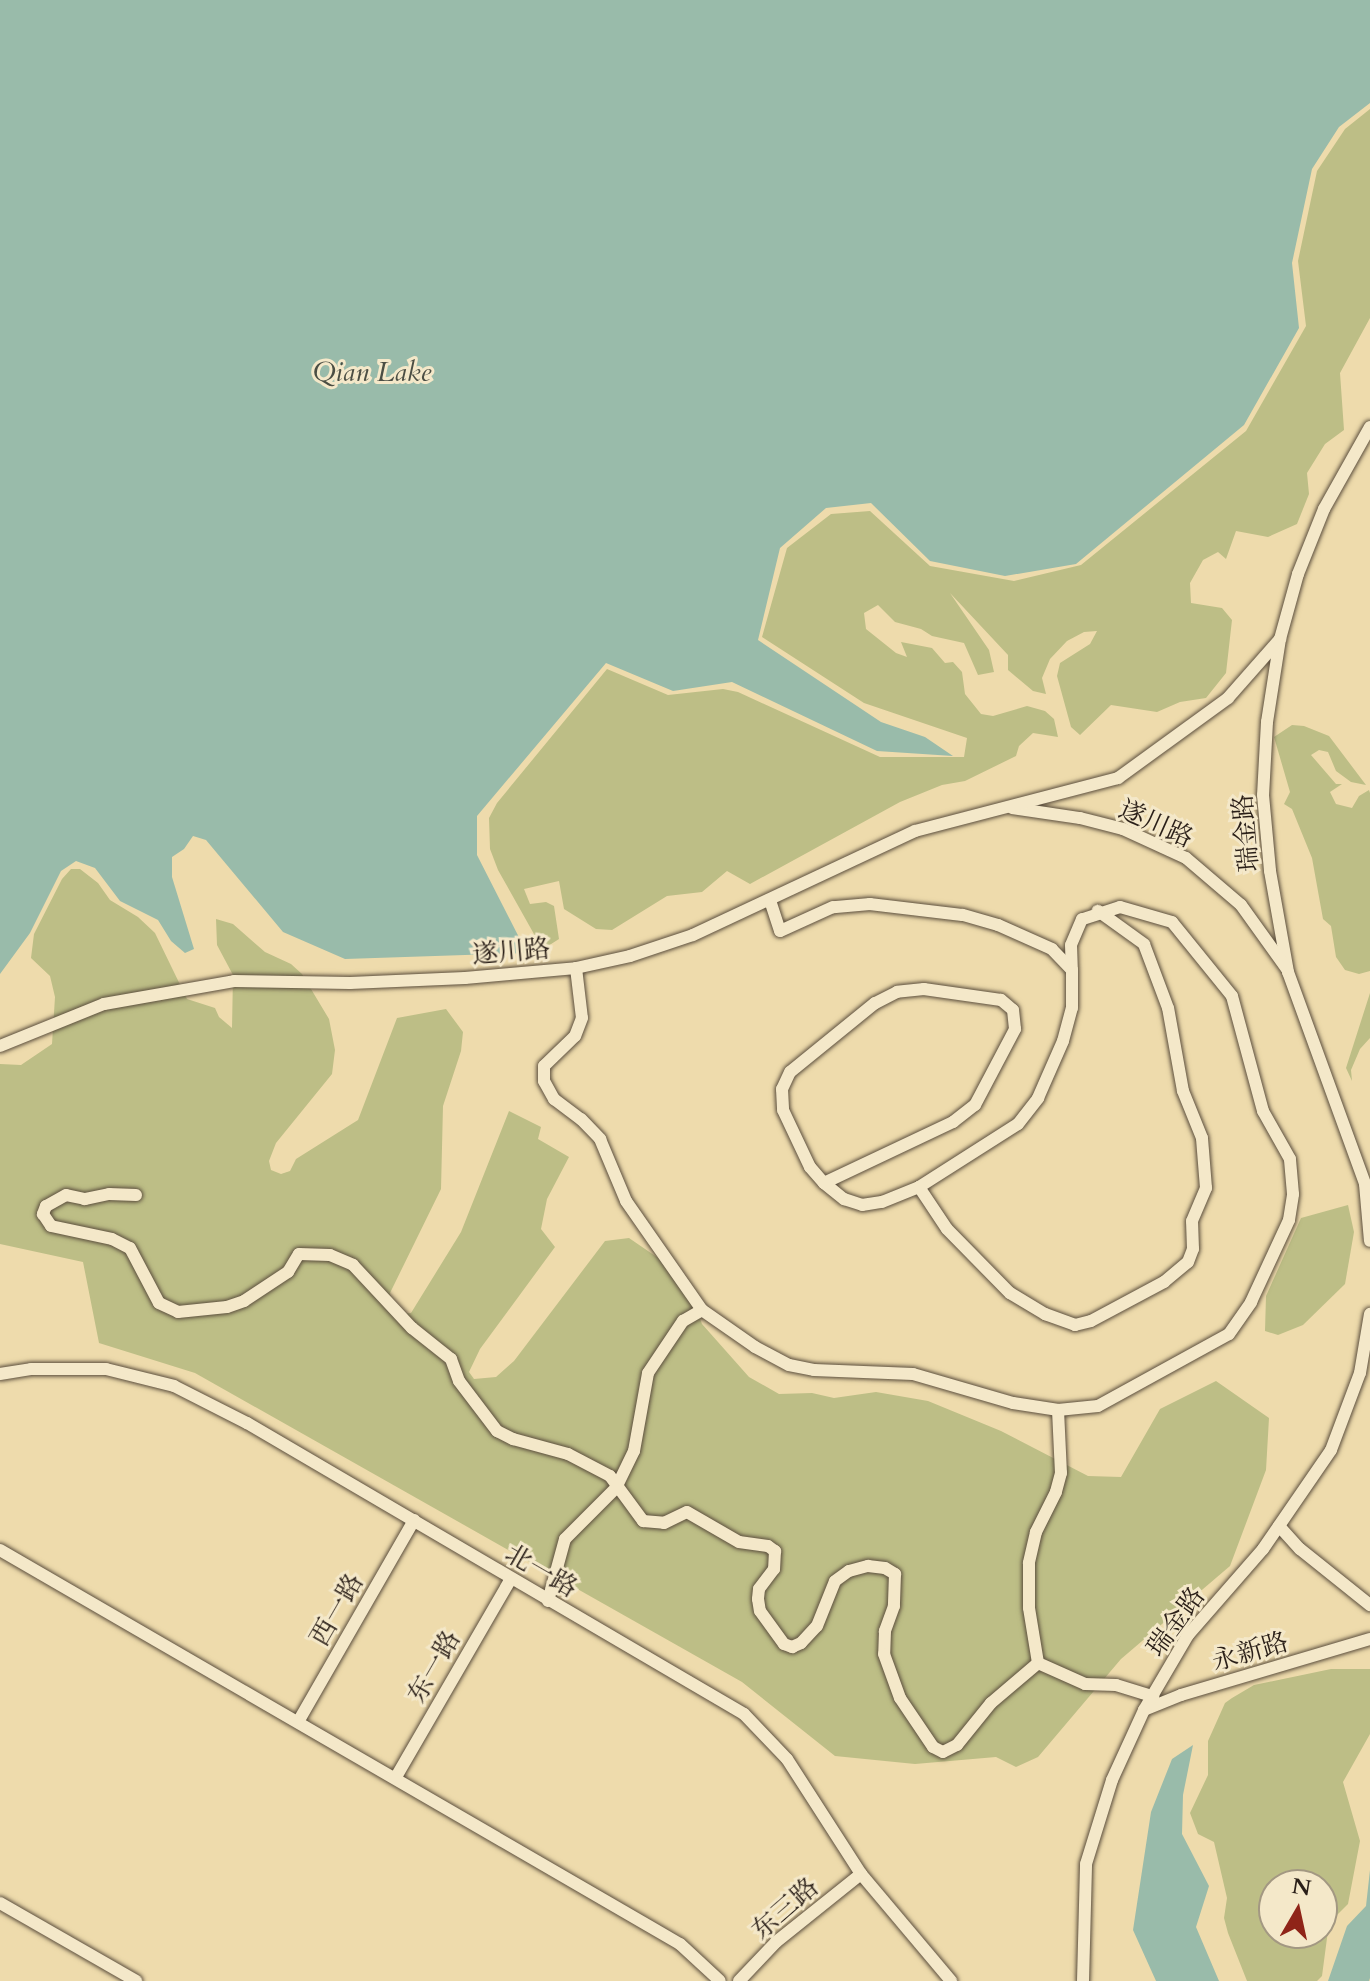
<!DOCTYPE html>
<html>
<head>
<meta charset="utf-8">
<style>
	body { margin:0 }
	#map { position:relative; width:1370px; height:1981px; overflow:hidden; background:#eedbac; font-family:Cardo,"Noto Serif SC",serif }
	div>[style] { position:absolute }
	.green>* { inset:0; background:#bdbe86 }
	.water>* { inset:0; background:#9ba }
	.roads { filter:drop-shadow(0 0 2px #5b4e3d) drop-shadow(0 0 2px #5b4e3d) }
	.minor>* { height:12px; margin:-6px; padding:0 6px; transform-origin:6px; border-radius:6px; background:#f4e8c9 }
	span { translate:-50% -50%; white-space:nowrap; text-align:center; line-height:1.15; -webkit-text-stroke:6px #f4e8c9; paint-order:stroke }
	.street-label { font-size:26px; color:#2a1f18 }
	.water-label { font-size:28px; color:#4b4e44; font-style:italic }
	.north { position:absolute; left:1258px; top:1869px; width:80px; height:80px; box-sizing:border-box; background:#f4e8c9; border:2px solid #a39882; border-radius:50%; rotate:9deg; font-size:22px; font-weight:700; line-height:32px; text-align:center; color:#2a1f18 }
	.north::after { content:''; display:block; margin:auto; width:28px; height:36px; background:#8f2418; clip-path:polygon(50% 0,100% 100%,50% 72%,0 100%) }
</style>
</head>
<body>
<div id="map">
	<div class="green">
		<div style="clip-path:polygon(1370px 109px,1370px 318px,1340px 373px,1344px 430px,1325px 444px,1307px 473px,1309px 494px,1297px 524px,1268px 537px,1236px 531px,1226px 559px,1218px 552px,1203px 560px,1190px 583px,1191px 603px,1222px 608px,1232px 620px,1226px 673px,1206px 698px,1180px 702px,1157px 712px,1111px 705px,1080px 735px,1071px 727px,1057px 676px,1060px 663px,1090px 644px,1097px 631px,1084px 632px,1067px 641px,1050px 659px,1042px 678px,1046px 694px,1033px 691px,1008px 670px,1008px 655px,950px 593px,989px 650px,994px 672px,978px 675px,964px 643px,932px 636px,921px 629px,895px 622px,878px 605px,864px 613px,866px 629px,896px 653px,907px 657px,901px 642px,932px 648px,945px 663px,953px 662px,962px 672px,965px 694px,981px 714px,993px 716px,1027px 706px,1045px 711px,1054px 719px,1058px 737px,1033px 733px,1019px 746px,1016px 756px,965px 781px,942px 785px,900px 802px,750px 884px,727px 871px,702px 892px,667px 896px,612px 930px,596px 929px,564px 909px,559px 881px,524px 889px,530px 904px,546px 902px,554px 906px,559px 939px,548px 946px,539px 943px,498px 870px,490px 849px,489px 818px,497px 803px,607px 669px,668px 695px,723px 689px,738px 692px,880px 757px,964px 757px,967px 738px,864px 703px,762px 637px,787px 548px,831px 514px,870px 511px,930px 566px,1014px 581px,1081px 565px,1246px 431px,1306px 326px,1298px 261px,1317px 171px,1345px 129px)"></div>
		<div style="clip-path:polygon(1292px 725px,1304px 726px,1329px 736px,1366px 785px,1351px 782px,1336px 771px,1328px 752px,1319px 750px,1311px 755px,1336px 784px,1342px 784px,1330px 792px,1336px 804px,1352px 808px,1359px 796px,1369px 790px,1370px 793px,1370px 971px,1359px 974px,1345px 970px,1336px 957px,1331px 926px,1323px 919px,1312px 858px,1292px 809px,1284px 804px,1290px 792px,1274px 737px)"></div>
		<div style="clip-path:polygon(71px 869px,80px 869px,98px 883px,110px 900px,138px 917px,155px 933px,187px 999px,215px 1008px,219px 1017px,232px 1028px,233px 975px,217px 945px,216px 919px,233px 924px,265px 952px,291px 964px,302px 974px,329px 1019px,335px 1050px,332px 1074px,276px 1143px,269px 1161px,271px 1170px,281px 1174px,290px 1171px,296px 1159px,358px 1120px,397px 1018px,446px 1009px,463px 1032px,461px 1051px,443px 1106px,441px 1189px,390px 1293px,392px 1305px,400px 1314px,411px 1313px,461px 1232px,509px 1111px,541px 1127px,538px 1139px,569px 1157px,547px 1199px,541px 1229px,555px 1247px,480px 1349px,469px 1372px,474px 1379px,496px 1377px,514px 1361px,605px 1241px,629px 1238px,683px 1275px,702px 1324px,749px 1377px,779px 1394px,812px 1393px,834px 1398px,876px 1392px,928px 1401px,1001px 1431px,1088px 1476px,1121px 1477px,1160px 1409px,1216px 1381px,1269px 1418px,1266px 1470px,1230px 1566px,1121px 1659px,1038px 1757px,1016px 1767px,996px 1757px,915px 1764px,835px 1756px,742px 1682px,195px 1373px,99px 1343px,83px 1262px,0 1244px,0 1064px,21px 1065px,52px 1044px,55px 997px,50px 976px,31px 958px,34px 934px,62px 879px)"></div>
		<div style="clip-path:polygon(1370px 993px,1370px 1038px,1360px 1049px,1351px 1070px,1352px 1081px,1346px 1068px)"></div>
		<div style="clip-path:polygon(1348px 1205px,1354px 1232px,1345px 1284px,1303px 1325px,1278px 1335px,1265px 1331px,1266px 1296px,1301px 1218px)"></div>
		<div style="clip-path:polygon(evenodd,1331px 1669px,1370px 1669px,1370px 1734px,1343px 1782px,1360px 1841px,1348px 1904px,1329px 1923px,1322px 1976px,1317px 1981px,1247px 1981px,1228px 1933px,1224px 1918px,1227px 1898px,1214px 1842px,1198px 1834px,1190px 1813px,1208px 1775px,1208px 1741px,1225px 1703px,1232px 1698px,1254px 1685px,1331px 1669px,1274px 1885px,1322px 1885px,1322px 1933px,1274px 1933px,1274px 1885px)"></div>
	</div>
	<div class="water">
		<div style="clip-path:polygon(0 0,1370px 0,1370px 103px,1339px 127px,1312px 169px,1292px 263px,1299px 328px,1244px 425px,1076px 564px,1005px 576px,930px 561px,871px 503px,826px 508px,780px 548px,758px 640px,881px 722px,925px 737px,953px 756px,877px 751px,732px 682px,673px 691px,606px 663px,477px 816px,477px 855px,527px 953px,345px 959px,283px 932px,206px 840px,193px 836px,184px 849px,172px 857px,172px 877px,194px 949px,185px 953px,171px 941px,158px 920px,120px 901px,95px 868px,76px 861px,61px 871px,30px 933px,0 974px)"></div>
		<div style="clip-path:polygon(1193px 1745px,1183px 1795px,1182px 1834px,1209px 1886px,1196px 1927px,1219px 1981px,1156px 1981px,1133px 1930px,1151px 1812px,1172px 1759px)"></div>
		<div style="clip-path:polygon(1370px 1870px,1370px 1978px,1369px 1981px,1328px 1981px,1347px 1926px,1366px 1906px)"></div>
	</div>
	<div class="roads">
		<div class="minor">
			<div style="left:1370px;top:427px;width:94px;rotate:119.3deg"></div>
			<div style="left:1324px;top:509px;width:70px;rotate:111.8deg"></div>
			<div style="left:1298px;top:574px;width:67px;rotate:105.5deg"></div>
			<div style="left:1280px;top:639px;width:84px;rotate:98.9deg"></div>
			<div style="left:1267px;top:722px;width:73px;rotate:93.1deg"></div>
			<div style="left:1263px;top:795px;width:76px;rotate:84.7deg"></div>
			<div style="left:1270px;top:871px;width:103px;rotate:79.9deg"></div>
			<div style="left:1288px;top:972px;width:226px;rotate:70deg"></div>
			<div style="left:1365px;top:1184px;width:57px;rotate:85deg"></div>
			<div style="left:1012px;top:808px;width:69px;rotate:8.4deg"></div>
			<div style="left:1080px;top:818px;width:44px;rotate:14.3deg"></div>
			<div style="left:1123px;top:829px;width:69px;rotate:24.7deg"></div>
			<div style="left:1186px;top:858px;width:72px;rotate:40.5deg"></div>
			<div style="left:1241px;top:905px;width:79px;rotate:54.3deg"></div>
			<div style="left:576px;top:968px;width:50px;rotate:83.2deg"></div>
			<div style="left:582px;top:1018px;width:19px;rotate:111deg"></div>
			<div style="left:575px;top:1036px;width:43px;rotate:135.9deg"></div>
			<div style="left:544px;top:1066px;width:15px;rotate:90deg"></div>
			<div style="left:544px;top:1081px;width:21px;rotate:61deg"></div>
			<div style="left:554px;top:1099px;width:34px;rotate:37deg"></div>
			<div style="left:581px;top:1119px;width:28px;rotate:46deg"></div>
			<div style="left:600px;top:1139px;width:67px;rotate:67.2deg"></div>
			<div style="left:626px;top:1201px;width:133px;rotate:55.1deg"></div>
			<div style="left:702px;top:1310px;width:65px;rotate:34.9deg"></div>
			<div style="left:755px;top:1347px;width:38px;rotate:28deg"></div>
			<div style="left:789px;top:1365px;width:25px;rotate:11deg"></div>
			<div style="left:814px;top:1370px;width:99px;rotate:2.3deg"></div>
			<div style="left:913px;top:1374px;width:104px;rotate:16.2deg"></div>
			<div style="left:1013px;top:1403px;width:46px;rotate:8.8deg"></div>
			<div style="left:1058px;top:1410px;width:40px;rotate:-5.7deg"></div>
			<div style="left:1098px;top:1406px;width:149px;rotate:-28.8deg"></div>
			<div style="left:1229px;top:1334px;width:39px;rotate:-55deg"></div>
			<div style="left:1251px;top:1302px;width:90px;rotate:-65.1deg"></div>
			<div style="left:1289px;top:1220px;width:26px;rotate:-81deg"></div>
			<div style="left:1293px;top:1194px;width:35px;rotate:-95deg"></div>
			<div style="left:1290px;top:1159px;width:55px;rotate:-119.4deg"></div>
			<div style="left:1263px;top:1111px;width:119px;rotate:-105.1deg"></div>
			<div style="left:1232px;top:996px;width:95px;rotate:-129deg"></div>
			<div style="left:1172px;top:922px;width:54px;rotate:-163.9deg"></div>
			<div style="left:1120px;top:907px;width:40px;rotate:162deg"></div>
			<div style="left:1082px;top:919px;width:28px;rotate:113deg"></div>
			<div style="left:1071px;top:945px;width:25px;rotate:88deg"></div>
			<div style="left:1072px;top:970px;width:29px;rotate:-134deg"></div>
			<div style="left:1052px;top:949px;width:59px;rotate:-156deg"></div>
			<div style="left:998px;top:925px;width:37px;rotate:-164deg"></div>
			<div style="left:962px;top:915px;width:93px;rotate:-173.2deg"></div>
			<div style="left:870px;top:904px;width:37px;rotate:175deg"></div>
			<div style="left:833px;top:907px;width:58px;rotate:155.6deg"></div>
			<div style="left:780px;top:931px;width:32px;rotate:-108deg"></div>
			<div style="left:0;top:1046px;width:112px;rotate:-22deg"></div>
			<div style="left:104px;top:1004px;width:132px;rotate:-10deg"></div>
			<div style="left:234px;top:981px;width:116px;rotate:1deg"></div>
			<div style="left:350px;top:983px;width:115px;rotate:-2.5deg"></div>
			<div style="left:465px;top:978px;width:111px;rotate:-5.1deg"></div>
			<div style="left:576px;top:968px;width:55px;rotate:-12.5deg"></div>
			<div style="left:630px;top:956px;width:66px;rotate:-18.4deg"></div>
			<div style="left:693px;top:935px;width:245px;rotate:-25.1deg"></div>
			<div style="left:915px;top:831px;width:210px;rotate:-14.6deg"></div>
			<div style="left:1118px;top:778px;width:136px;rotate:-36deg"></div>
			<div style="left:1228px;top:698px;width:79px;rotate:-48.6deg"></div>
			<div style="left:824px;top:1183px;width:143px;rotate:-25.3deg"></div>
			<div style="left:953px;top:1122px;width:28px;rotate:-38deg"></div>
			<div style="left:975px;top:1105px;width:86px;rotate:-62.2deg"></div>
			<div style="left:1015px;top:1029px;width:19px;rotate:-96deg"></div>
			<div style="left:1013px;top:1010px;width:16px;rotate:-140deg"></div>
			<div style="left:1001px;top:1000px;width:78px;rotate:-171.9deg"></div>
			<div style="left:924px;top:989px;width:27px;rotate:174deg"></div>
			<div style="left:897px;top:992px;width:25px;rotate:153deg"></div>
			<div style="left:875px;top:1003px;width:109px;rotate:140.9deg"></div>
			<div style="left:790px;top:1072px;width:19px;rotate:115deg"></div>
			<div style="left:782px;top:1089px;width:21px;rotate:87deg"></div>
			<div style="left:783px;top:1110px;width:63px;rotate:64.7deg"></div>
			<div style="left:810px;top:1167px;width:21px;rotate:49deg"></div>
			<div style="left:824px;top:1183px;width:26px;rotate:39deg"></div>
			<div style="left:844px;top:1199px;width:19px;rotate:18deg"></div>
			<div style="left:862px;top:1205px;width:20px;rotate:-9deg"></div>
			<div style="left:882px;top:1202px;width:40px;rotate:-22deg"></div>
			<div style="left:919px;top:1187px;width:117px;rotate:-32.5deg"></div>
			<div style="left:1018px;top:1124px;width:33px;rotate:-52deg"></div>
			<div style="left:1038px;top:1098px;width:62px;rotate:-66.3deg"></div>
			<div style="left:1063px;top:1041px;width:34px;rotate:-75deg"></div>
			<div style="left:1072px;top:1008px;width:38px;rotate:-90deg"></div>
			<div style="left:919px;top:1187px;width:50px;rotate:56.3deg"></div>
			<div style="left:947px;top:1229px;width:90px;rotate:45.5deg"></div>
			<div style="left:1010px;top:1293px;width:41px;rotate:31deg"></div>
			<div style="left:1045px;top:1314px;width:32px;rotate:20deg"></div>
			<div style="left:1075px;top:1325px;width:16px;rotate:-14deg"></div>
			<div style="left:1091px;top:1321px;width:83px;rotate:-28.1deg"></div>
			<div style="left:1164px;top:1282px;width:31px;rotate:-40deg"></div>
			<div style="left:1188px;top:1262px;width:14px;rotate:-69deg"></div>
			<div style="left:1193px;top:1249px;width:28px;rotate:-92deg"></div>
			<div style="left:1192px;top:1221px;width:36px;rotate:-67deg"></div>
			<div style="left:1206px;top:1188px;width:50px;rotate:-94.6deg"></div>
			<div style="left:1202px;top:1138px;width:51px;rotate:-112deg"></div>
			<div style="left:1183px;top:1091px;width:84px;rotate:-100.2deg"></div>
			<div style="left:1168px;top:1008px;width:68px;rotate:-110.6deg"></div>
			<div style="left:1144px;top:944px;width:57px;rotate:-144.3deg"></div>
			<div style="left:136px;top:1195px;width:27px;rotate:-178deg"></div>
			<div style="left:109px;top:1194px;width:25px;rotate:168deg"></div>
			<div style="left:85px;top:1199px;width:19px;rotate:-168deg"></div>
			<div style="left:66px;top:1195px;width:23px;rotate:151deg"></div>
			<div style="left:46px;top:1206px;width:9px;rotate:111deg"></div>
			<div style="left:43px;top:1214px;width:14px;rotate:56deg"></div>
			<div style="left:51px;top:1226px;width:62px;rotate:12deg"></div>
			<div style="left:112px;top:1239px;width:20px;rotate:27deg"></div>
			<div style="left:130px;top:1248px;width:62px;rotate:62.2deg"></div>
			<div style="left:159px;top:1303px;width:21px;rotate:25deg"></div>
			<div style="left:178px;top:1312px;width:49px;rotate:-5.8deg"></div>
			<div style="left:227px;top:1307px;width:18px;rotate:-19deg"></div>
			<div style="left:244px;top:1301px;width:53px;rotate:-33.4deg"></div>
			<div style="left:288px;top:1272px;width:21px;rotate:-59deg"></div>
			<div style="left:299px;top:1254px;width:31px;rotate:2deg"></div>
			<div style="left:330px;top:1255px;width:25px;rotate:23deg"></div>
			<div style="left:353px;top:1265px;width:86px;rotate:46.9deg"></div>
			<div style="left:412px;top:1328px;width:50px;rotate:38.5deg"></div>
			<div style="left:451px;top:1359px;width:23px;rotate:70deg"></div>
			<div style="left:459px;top:1381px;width:63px;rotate:52.8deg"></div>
			<div style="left:497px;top:1431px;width:18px;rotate:27deg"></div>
			<div style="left:513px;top:1439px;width:57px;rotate:15.3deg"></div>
			<div style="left:568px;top:1454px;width:47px;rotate:27.6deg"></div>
			<div style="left:610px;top:1476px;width:56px;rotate:53.7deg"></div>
			<div style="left:643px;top:1521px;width:21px;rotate:5deg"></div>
			<div style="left:664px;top:1523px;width:25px;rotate:-26deg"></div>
			<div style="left:687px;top:1512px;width:60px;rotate:30deg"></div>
			<div style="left:739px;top:1542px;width:29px;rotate:8deg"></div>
			<div style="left:768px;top:1546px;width:9px;rotate:36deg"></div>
			<div style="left:775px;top:1551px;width:18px;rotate:93deg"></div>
			<div style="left:774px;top:1569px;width:25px;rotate:127deg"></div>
			<div style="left:759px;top:1589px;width:10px;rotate:96deg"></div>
			<div style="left:758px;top:1599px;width:12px;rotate:81deg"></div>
			<div style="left:760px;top:1611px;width:41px;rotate:54deg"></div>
			<div style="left:784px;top:1644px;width:9px;rotate:21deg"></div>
			<div style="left:792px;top:1647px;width:10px;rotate:-24deg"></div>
			<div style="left:801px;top:1643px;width:23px;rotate:-47deg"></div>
			<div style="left:817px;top:1626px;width:48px;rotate:-68.2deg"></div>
			<div style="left:835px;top:1581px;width:17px;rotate:-36deg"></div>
			<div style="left:849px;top:1571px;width:20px;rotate:-15deg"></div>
			<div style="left:868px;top:1566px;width:17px;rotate:7deg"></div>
			<div style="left:885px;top:1568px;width:12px;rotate:31deg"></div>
			<div style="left:895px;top:1574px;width:32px;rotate:92deg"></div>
			<div style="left:894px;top:1606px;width:27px;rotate:110deg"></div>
			<div style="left:885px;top:1631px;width:23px;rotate:92deg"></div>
			<div style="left:884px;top:1654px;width:47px;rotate:70deg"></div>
			<div style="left:900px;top:1698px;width:59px;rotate:56deg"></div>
			<div style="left:933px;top:1747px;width:11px;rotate:27deg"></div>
			<div style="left:943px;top:1752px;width:16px;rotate:-27deg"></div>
			<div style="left:957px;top:1745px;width:54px;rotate:-51deg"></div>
			<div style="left:991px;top:1703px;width:62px;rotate:-40.4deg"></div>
			<div style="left:0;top:1374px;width:31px;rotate:-9deg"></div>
			<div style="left:31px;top:1369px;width:75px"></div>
			<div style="left:106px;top:1369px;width:70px;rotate:14deg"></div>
			<div style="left:174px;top:1386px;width:82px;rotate:26.9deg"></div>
			<div style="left:247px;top:1423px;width:576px;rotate:30.35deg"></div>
			<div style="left:744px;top:1714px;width:62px;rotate:46.3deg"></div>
			<div style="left:787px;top:1759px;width:137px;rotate:57.2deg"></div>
			<div style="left:861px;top:1874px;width:140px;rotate:49.9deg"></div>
			<div style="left:1058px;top:1410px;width:63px;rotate:87.3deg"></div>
			<div style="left:1061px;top:1473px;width:20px;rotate:105deg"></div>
			<div style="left:1056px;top:1492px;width:45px;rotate:116.6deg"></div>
			<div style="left:1036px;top:1532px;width:32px;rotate:103deg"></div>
			<div style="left:1029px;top:1563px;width:45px;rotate:90deg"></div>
			<div style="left:1029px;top:1608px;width:56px;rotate:80.7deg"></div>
			<div style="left:1038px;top:1663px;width:51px;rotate:24.1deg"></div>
			<div style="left:1085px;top:1684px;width:31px;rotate:2deg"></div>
			<div style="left:1116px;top:1685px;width:39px;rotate:17deg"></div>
			<div style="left:1279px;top:1526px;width:31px;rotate:48deg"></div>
			<div style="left:1300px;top:1549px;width:90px;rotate:38.7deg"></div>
			<div style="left:0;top:1550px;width:786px;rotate:30.09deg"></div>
			<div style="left:680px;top:1944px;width:54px;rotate:42.8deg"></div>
			<div style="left:548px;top:1601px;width:64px;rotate:-74.7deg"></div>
			<div style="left:565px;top:1539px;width:72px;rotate:-45deg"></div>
			<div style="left:616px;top:1488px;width:41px;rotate:-64.1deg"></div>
			<div style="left:634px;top:1451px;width:79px;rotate:-79.8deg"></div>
			<div style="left:648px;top:1373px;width:63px;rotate:-56.1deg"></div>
			<div style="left:683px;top:1321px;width:22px;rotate:-30deg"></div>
			<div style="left:1144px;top:1710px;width:40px;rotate:-22deg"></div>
			<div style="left:1181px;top:1695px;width:197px;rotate:-16.5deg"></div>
			<div style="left:298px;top:1722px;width:233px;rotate:-60.1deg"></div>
			<div style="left:396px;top:1777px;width:229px;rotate:-59.9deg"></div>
			<div style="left:0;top:1903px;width:157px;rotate:29.8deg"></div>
			<div style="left:739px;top:1981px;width:54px;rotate:-46.5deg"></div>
			<div style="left:776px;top:1942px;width:109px;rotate:-38.7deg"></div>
			<div style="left:1083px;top:1981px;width:117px;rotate:-88.5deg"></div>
			<div style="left:1086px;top:1864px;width:88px;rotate:-72.8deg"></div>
			<div style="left:1112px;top:1780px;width:77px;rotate:-65.4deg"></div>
			<div style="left:1144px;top:1710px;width:87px;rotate:-59.6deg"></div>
			<div style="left:1188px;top:1635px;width:114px;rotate:-48.9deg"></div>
			<div style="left:1263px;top:1549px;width:120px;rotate:-55.5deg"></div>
			<div style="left:1331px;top:1450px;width:82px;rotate:-69.4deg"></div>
			<div style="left:1360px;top:1373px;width:60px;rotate:-80.4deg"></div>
		</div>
	</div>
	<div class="street-label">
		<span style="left:1156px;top:824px;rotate:24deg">遂川路</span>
		<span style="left:1246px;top:833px;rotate:-95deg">瑞金路</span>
		<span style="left:511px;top:952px;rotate:-5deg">遂川路</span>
		<span style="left:541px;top:1571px;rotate:30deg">北一路</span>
		<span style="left:337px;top:1610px;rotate:-60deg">西一路</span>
		<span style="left:1176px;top:1622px;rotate:-54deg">瑞金路</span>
		<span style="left:1250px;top:1652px;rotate:-16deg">永新路</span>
		<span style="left:434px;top:1667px;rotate:-60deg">东一路</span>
		<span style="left:785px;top:1909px;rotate:-41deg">东三路</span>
	</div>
	<div class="water-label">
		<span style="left:372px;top:372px">Qian Lake</span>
	</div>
	<div class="north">N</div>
</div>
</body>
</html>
